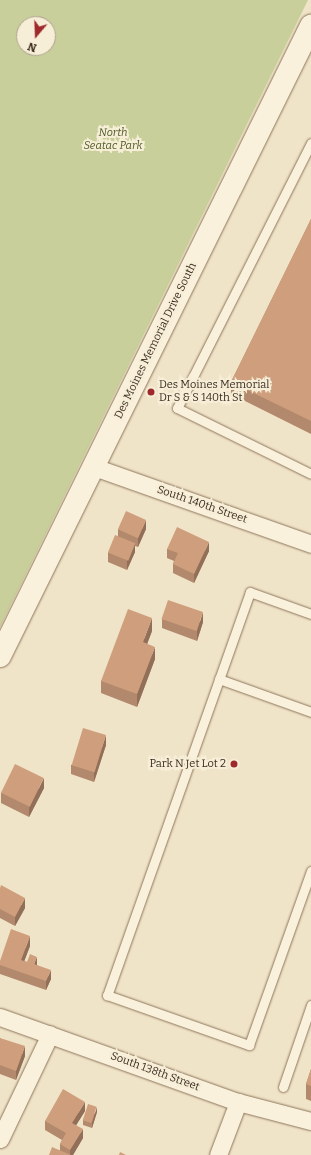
<!DOCTYPE html>
<html>
<head>
<meta charset="utf-8">
<style>
	body { margin:0 }
	#map { position:relative; width:311px; height:1155px; overflow:hidden; background:#f0e4c8; font-family:Bitter,serif }
	div>[style] { position:absolute }
	.green>* { inset:0; background:#c9cf9b }
	.roads { filter:drop-shadow(0 0 1px #8d765c) drop-shadow(0 0 1px #8d765c) }
	.lane>* { height:9px; margin:-4.5px; padding:0 4.5px; transform-origin:4.5px; border-radius:4.5px; background:#faf1dc }
	.street>* { height:17px; margin:-8.5px; padding:0 8.5px; transform-origin:8.5px; border-radius:8.5px; background:#faf1dc }
	.secondary>* { height:22px; margin:-11px; padding:0 11px; transform-origin:11px; border-radius:11px; background:#faf1dc }
	.wall>* { inset:0; background:#b2896c }
	.shaded-wall>* { inset:0; background:#916f58 }
	.building>* { inset:0; background:#cf9f7d; transform-origin:0 0 }
	.dots>* { width:11px; height:11px; translate:-50% -50%; box-sizing:border-box; border:2px solid #f7eed8; border-radius:50% }
	span { translate:-50% -50%; white-space:nowrap; text-align:center; line-height:1.15; -webkit-text-stroke:4px #f7eed8; paint-order:stroke }
	.park-label { font-size:11px; color:#4d5a26; font-style:italic }
	.street-label { font-size:11px; color:#3d2e20 }
	.poi-label { font-size:11px; color:#3d2e20 }
	.left { translate:0 -50%; text-align:left }
	.right { translate:-100% -50%; text-align:right }
	.north { position:absolute; left:16px; top:16px; width:40px; height:40px; box-sizing:border-box; background:#f7eed8; border:1px solid #ada18e; border-radius:50%; rotate:199deg; font-size:11px; font-weight:700; line-height:16px; text-align:center; color:#3d2e20 }
	.north::after { content:''; display:block; margin:auto; width:14px; height:18px; background:#9e2a2b; clip-path:polygon(50% 0,100% 100%,50% 72%,0 100%) }
</style>
</head>
<body>
<div id="map">
	<div class="green">
		<div style="clip-path:polygon(evenodd,0 0,308px 0,0 627px,0 0,24px 24px,48px 24px,48px 48px,24px 48px,24px 24px)"></div>
	</div>
	<div class="roads">
		<div class="lane">
			<div style="left:311px;top:143px;width:297px;rotate:116.8deg"></div>
			<div style="left:177px;top:408px;width:149px;rotate:26.2deg"></div>
			<div style="left:311px;top:614px;width:65px;rotate:-160.2deg"></div>
			<div style="left:250px;top:592px;width:428px;rotate:109.5deg"></div>
			<div style="left:107px;top:995px;width:151px;rotate:19.4deg"></div>
			<div style="left:249px;top:1045px;width:185px;rotate:-70.4deg"></div>
			<div style="left:219px;top:679px;width:98px;rotate:19.7deg"></div>
			<div style="left:283px;top:1087px;width:87px;rotate:-71.1deg"></div>
		</div>
		<div class="street">
			<div style="left:94px;top:467px;width:230px;rotate:19.5deg"></div>
			<div style="left:0;top:1017px;width:253px;rotate:19.7deg"></div>
			<div style="left:238px;top:1102px;width:75px;rotate:14.6deg"></div>
			<div style="left:0;top:1139px;width:116px;rotate:-64.5deg"></div>
			<div style="left:218px;top:1155px;width:57px;rotate:-69.3deg"></div>
		</div>
		<div class="secondary">
			<div style="left:0;top:656px;width:703px;rotate:-63.73deg"></div>
		</div>
	</div>
	<div class="wall">
		<div style="clip-path:polygon(311px 219px,311px 434px,231px 394px,231px 382px)"></div>
		<div style="clip-path:polygon(118px 529px,146px 529px,138px 547px,135px 546px,135px 552px,127px 570px,108px 562px,108px 553px,118px 536px)"></div>
		<div style="clip-path:polygon(167px 549px,209px 551px,194px 583px,173px 573px,173px 564px,174px 561px,167px 558px)"></div>
		<div style="clip-path:polygon(162px 619px,203px 622px,197px 641px,162px 628px)"></div>
		<div style="clip-path:polygon(152px 631px,147px 644px,155px 659px,137px 707px,101px 693px,101px 681px)"></div>
		<div style="clip-path:polygon(106px 745px,94px 782px,71px 774px,71px 765px)"></div>
		<div style="clip-path:polygon(44px 788px,29px 817px,1px 803px,1px 793px)"></div>
		<div style="clip-path:polygon(0 888px,25px 908px,15px 926px,0 918px)"></div>
		<div style="clip-path:polygon(30px 946px,24px 961px,37px 965px,51px 979px,46px 990px,0 974px,0 961px)"></div>
		<div style="clip-path:polygon(0 1038px,25px 1056px,16px 1080px,0 1074px)"></div>
		<div style="clip-path:polygon(311px 1069px,311px 1101px,306px 1099px,306px 1084px)"></div>
		<div style="clip-path:polygon(85px 1111px,76px 1125px,83px 1138px,73px 1155px,49px 1155px,60px 1150px,60px 1144px,62px 1140px,45px 1130px,45px 1121px)"></div>
		<div style="clip-path:polygon(97px 1112px,92px 1128px,83px 1125px,83px 1120px)"></div>
	</div>
	<div class="shaded-wall">
		<div style="clip-path:polygon(146px 520px,146px 529px,138px 547px,138px 538px)"></div>
		<div style="clip-path:polygon(209px 542px,209px 551px,194px 583px,194px 574px)"></div>
		<div style="clip-path:polygon(135px 543px,135px 552px,127px 570px,127px 561px)"></div>
		<div style="clip-path:polygon(203px 612px,203px 622px,197px 641px,197px 631px)"></div>
		<div style="clip-path:polygon(152px 618px,152px 631px,143px 655px,143px 642px)"></div>
		<div style="clip-path:polygon(155px 647px,155px 659px,137px 707px,137px 694px)"></div>
		<div style="clip-path:polygon(106px 735px,106px 745px,94px 782px,94px 772px)"></div>
		<div style="clip-path:polygon(44px 778px,44px 788px,29px 817px,29px 808px)"></div>
		<div style="clip-path:polygon(25px 898px,25px 908px,15px 926px,15px 917px)"></div>
		<div style="clip-path:polygon(30px 936px,30px 946px,21px 970px,21px 960px)"></div>
		<div style="clip-path:polygon(37px 957px,37px 966px,34px 964px)"></div>
		<div style="clip-path:polygon(51px 970px,51px 979px,46px 990px,46px 981px)"></div>
		<div style="clip-path:polygon(25px 1046px,25px 1056px,16px 1080px,16px 1071px)"></div>
		<div style="clip-path:polygon(85px 1102px,85px 1111px,72px 1132px,72px 1123px)"></div>
		<div style="clip-path:polygon(97px 1107px,97px 1112px,92px 1128px,92px 1123px)"></div>
		<div style="clip-path:polygon(83px 1129px,83px 1138px,73px 1155px,70px 1155px,70px 1150px)"></div>
	</div>
	<div class="building">
		<div style="clip-path:polygon(311px 219px,311px 421px,231px 382px)"></div>
		<div style="left:126px;top:511px;width:22px;height:20px;rotate:24deg"></div>
		<div style="clip-path:polygon(177px 527px,209px 542px,194px 574px,173px 564px,178px 553px,167px 549px)"></div>
		<div style="left:115px;top:535px;width:22px;height:19px;rotate:22deg"></div>
		<div style="left:168px;top:600px;width:37px;height:20px;rotate:19deg"></div>
		<div style="clip-path:polygon(128px 609px,152px 618px,143px 642px,155px 647px,137px 694px,101px 681px)"></div>
		<div style="left:83px;top:728px;width:24px;height:39px;rotate:17deg"></div>
		<div style="left:15px;top:764px;width:32px;height:32px;rotate:26deg"></div>
		<div style="clip-path:polygon(1px 885px,25px 898px,15px 917px,0 909px,0 888px)"></div>
		<div style="clip-path:polygon(11px 929px,30px 936px,21px 960px,27px 962px,30px 954px,37px 957px,34px 964px,51px 970px,46px 981px,0 965px,0 961px)"></div>
		<div style="clip-path:polygon(0 1038px,25px 1046px,16px 1071px,0 1065px)"></div>
		<div style="clip-path:polygon(311px 1069px,311px 1086px,306px 1084px)"></div>
		<div style="clip-path:polygon(63px 1089px,85px 1102px,72px 1123px,83px 1129px,70px 1150px,60px 1144px,66px 1133px,45px 1121px)"></div>
		<div style="left:88px;top:1104px;width:9px;height:17px;rotate:18deg"></div>
		<div style="clip-path:polygon(52px 1147px,71px 1155px,49px 1155px)"></div>
		<div style="clip-path:polygon(120px 1152px,126px 1155px,119px 1155px)"></div>
	</div>
	<div class="dots">
		<div style="left:151px;top:392px;background:#9e2a2b"></div>
		<div style="left:234px;top:764px;background:#9e2a2b"></div>
	</div>
	<div class="park-label">
		<span style="left:113px;top:140px">North<br>Seatac Park</span>
	</div>
	<div class="street-label">
		<span style="left:156px;top:341px;rotate:-64deg">Des Moines Memorial Drive South</span>
		<span style="left:202px;top:505px;rotate:19deg">South 140th Street</span>
		<span style="left:155px;top:1072px;rotate:20deg">South 138th Street</span>
	</div>
	<div class="poi-label">
		<span class="left" style="left:159px;top:392px">Des Moines Memorial<br>Dr S &amp; S 140th St</span>
		<span class="right" style="left:226px;top:764px">Park N Jet Lot 2</span>
	</div>
	<div class="north">N</div>
</div>
</body>
</html>
